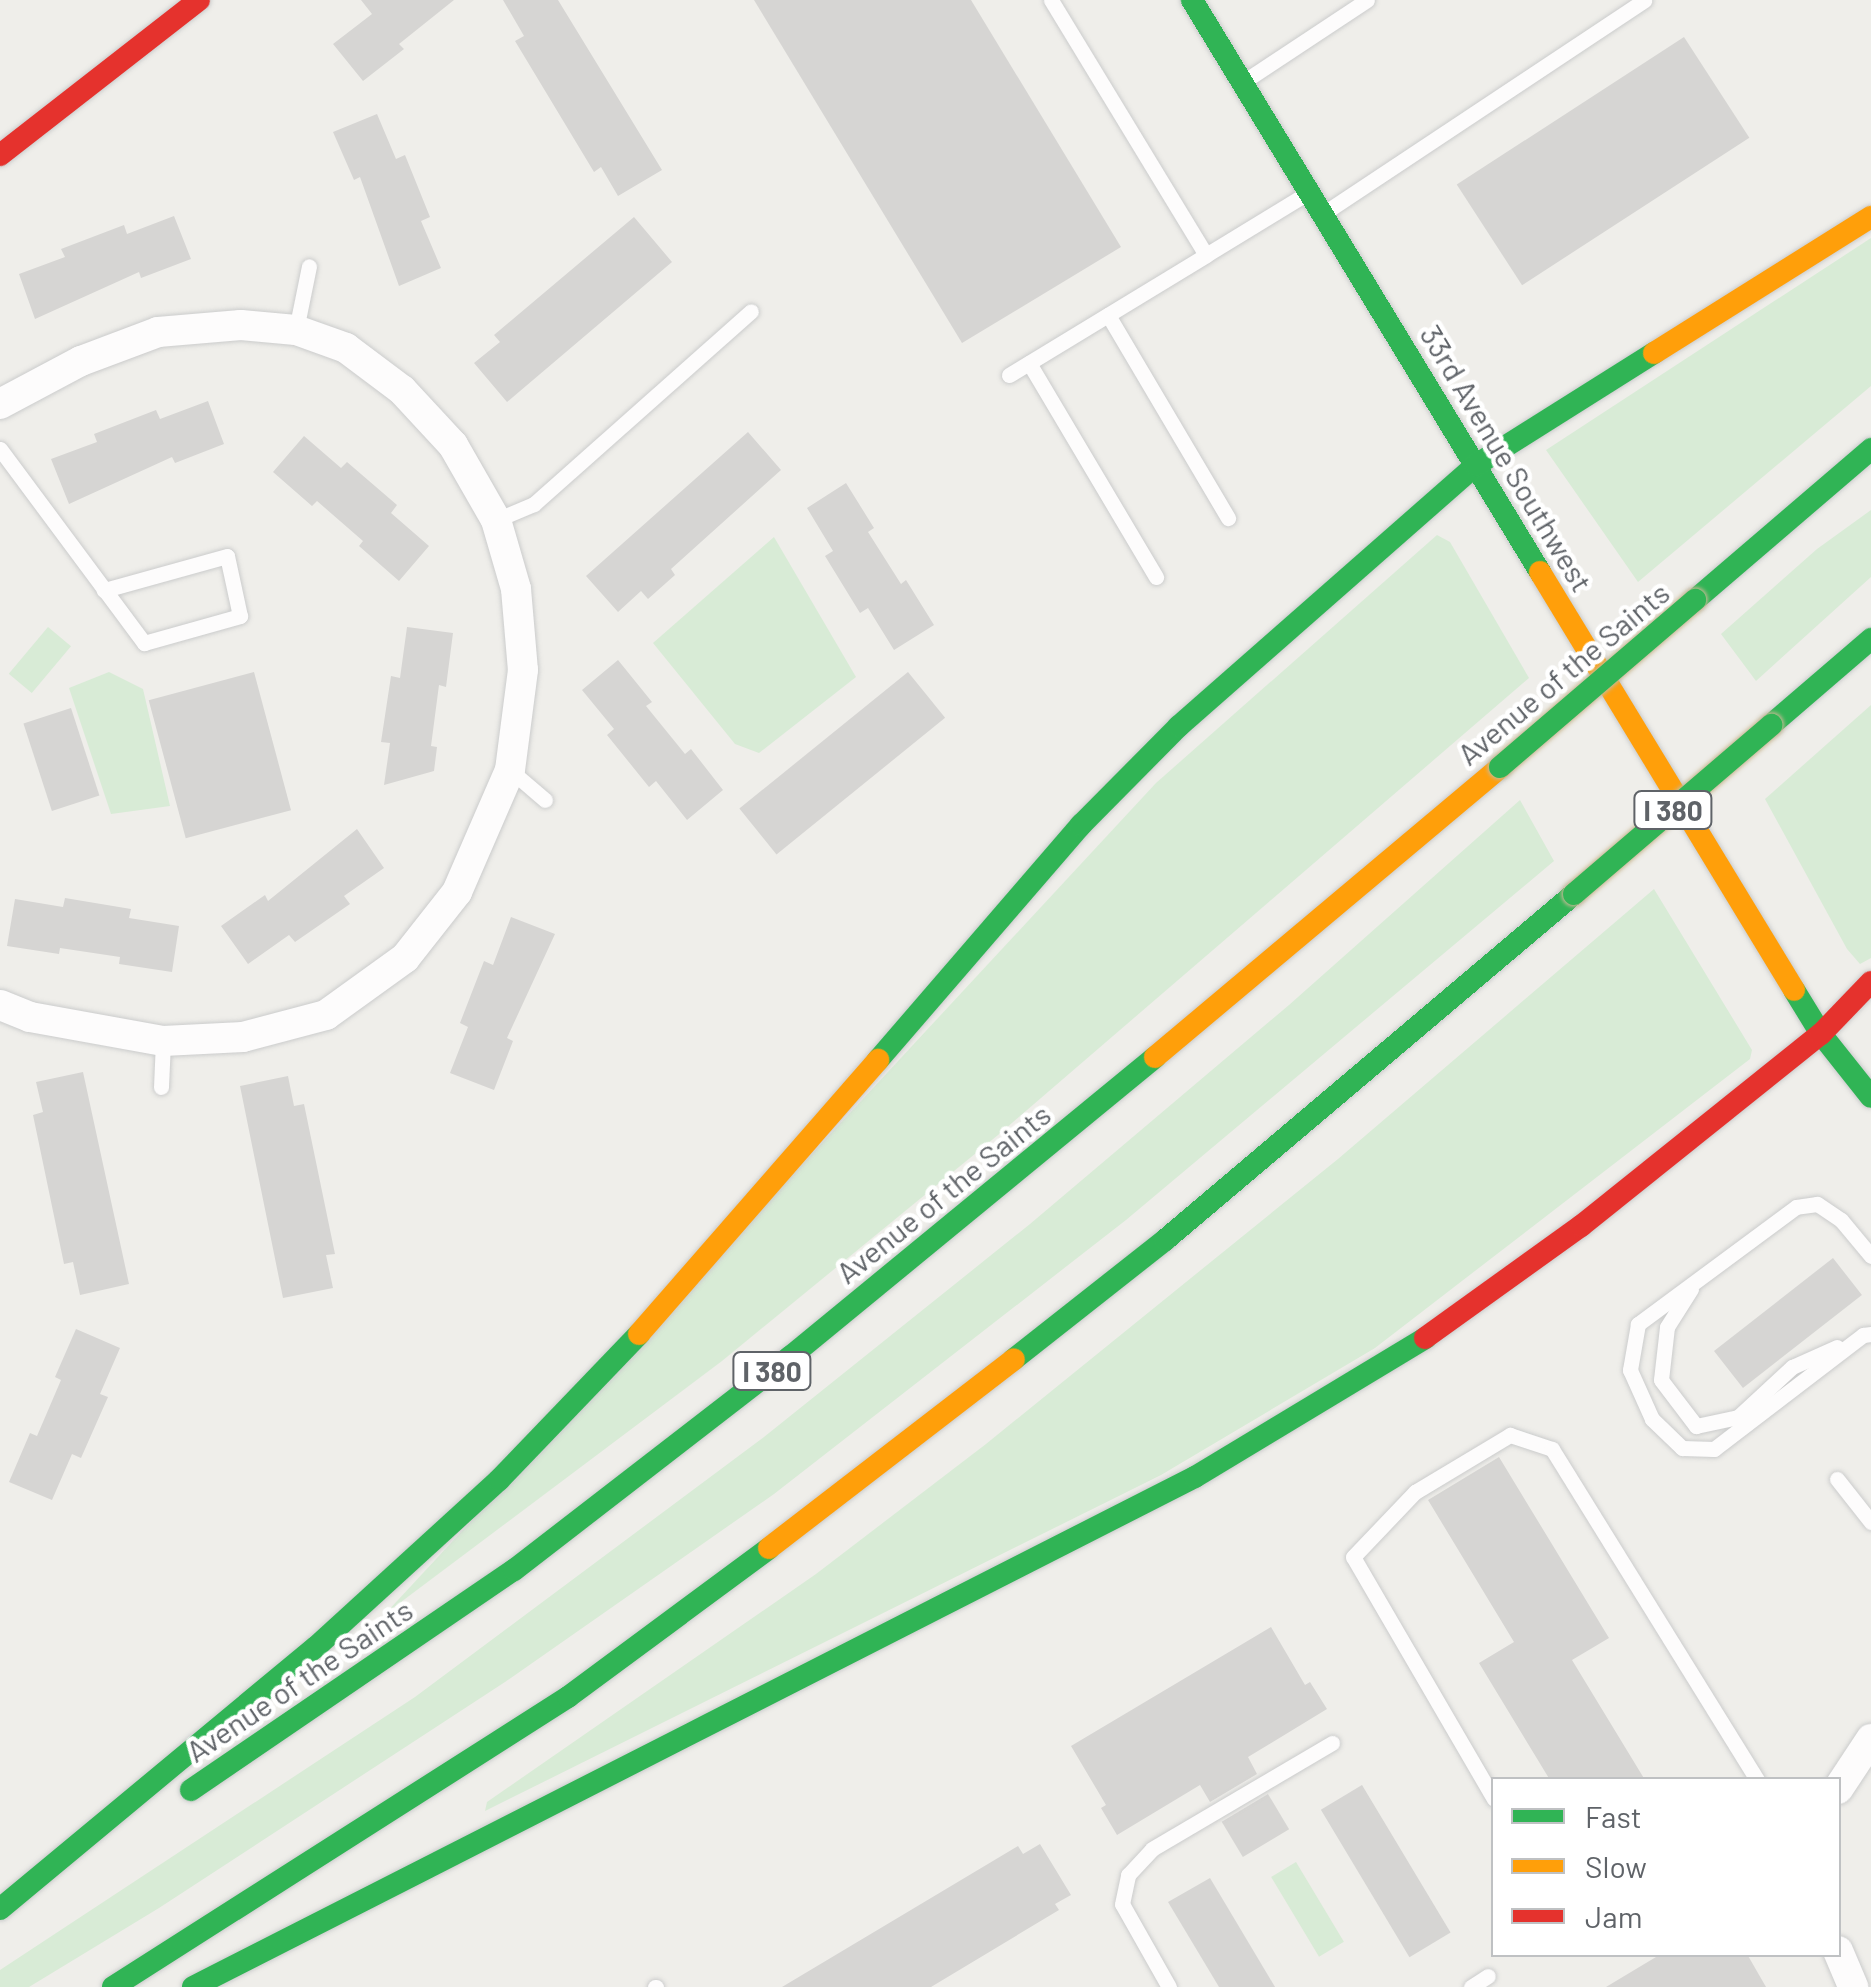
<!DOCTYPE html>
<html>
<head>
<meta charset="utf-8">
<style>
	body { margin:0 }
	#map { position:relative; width:1871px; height:1987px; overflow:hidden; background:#efeeea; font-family:Barlow,sans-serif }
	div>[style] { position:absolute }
	.green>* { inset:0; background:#d8ebd6; transform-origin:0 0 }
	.building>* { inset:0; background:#d6d5d3; transform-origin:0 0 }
	.roads { filter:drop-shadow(0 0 2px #cbcccc) drop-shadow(0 0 2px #cbcccc) }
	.lane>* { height:15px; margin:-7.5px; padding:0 7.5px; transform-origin:7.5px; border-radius:7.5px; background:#fdfcfc }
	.street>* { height:30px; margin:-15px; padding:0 15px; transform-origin:15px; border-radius:15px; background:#fdfcfc }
	.fast>* { height:22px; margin:-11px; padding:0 11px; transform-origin:11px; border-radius:11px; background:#30b455 }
	.slow>* { height:22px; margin:-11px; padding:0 11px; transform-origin:11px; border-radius:11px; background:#ff9f0a }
	.jam>* { height:22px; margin:-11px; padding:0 11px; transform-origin:11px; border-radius:11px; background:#e5322d }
	.bridges { filter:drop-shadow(0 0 2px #c8b996) drop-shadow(0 0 2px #c8b996) }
	.fast-bridge>* { height:22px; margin:-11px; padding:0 11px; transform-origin:11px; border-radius:11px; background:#30b455 }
	span { translate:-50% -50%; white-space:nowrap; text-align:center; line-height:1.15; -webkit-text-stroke:9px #fff; paint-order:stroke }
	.shield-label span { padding:2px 8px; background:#fff; border:2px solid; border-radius:8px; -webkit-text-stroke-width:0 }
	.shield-label { font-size:28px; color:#5f6368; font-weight:700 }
	.street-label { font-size:30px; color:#5f6368 }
	.legend { position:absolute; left:1491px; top:1777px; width:350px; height:180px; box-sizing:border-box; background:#fff; border:2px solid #bfc1c3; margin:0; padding:12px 18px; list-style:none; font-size:30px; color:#5f6368 }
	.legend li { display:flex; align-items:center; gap:20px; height:50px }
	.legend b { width:50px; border:2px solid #bfc1c3 }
</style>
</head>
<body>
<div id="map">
	<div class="green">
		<div style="clip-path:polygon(1871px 238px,1871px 386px,1638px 582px,1546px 450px)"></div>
		<div style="clip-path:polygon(1871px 510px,1871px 577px,1756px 681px,1721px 634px,1817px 549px)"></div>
		<div style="clip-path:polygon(1437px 535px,1450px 542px,1529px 678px,998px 1135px,722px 1361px,385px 1614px,1156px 783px)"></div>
		<div style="clip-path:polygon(774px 537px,856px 677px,759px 753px,735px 744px,653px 643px)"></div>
		<div style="left:48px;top:627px;width:30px;height:61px;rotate:40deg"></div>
		<div style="clip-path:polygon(109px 672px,143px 689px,170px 806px,111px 814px,69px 688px)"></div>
		<div style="clip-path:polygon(1871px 705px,1871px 958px,1860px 964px,1847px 949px,1765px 799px)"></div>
		<div style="clip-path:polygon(1520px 800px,1554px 861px,1126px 1220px,774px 1494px,505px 1682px,159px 1908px,29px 1987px,0 1987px,0 1970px,415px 1697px,764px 1437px,1030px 1224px,1289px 1005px)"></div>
		<div style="clip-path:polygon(1654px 889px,1752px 1050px,1750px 1059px,1375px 1348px,1161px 1475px,485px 1811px,487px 1802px,816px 1574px,986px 1444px,1338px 1159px)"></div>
		<div style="left:1296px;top:1862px;width:93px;height:29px;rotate:59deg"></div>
	</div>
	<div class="building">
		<div style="clip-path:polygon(361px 0,454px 0,399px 44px,404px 49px,363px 81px,333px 44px,372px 14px)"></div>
		<div style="clip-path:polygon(503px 0,558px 0,662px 170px,618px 196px,601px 167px,594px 172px,515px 41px,524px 36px)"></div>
		<div style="clip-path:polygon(754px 0,971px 0,1121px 247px,962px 343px)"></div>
		<div style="left:1684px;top:37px;width:120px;height:271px;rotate:57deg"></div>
		<div style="clip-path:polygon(377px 114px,396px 159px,405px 155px,430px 217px,421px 221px,441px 268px,399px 286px,360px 177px,354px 180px,333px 132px)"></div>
		<div style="clip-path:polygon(174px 216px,191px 259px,141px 278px,139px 272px,35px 319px,19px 274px,65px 257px,61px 249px,124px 225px,127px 234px)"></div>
		<div style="clip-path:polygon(634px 217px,672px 262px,507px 402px,474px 363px,500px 342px,494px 335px)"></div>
		<div style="clip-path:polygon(208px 401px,224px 444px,175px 463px,172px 457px,69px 504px,51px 459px,97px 442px,94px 434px,156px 410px,160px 419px)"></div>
		<div style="clip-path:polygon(748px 432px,781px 470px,671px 569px,675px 575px,648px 599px,641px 591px,618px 612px,586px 576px)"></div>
		<div style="clip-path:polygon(304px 436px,341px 468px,347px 462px,397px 505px,391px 513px,429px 546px,399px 581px,359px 546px,363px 541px,317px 501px,312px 506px,273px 472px)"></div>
		<div style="clip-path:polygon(846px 483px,874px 528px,868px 532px,901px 584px,906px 580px,934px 625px,894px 650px,868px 608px,860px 613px,825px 556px,833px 551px,807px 508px)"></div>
		<div style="clip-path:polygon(407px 627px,453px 633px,446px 687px,439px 685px,431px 746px,437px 747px,434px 771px,384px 785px,390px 743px,381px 742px,391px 676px,400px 678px)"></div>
		<div style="clip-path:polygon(618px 660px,652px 702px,646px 706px,685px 754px,691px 749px,723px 790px,687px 820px,656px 781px,649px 787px,607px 735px,614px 729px,582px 690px)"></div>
		<div style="left:254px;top:672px;width:143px;height:109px;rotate:75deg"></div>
		<div style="left:908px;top:672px;width:59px;height:217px;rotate:51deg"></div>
		<div style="left:71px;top:708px;width:92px;height:50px;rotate:72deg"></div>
		<div style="clip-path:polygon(357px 829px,384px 868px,344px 896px,350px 904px,295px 942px,289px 935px,248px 964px,221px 926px,265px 895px,268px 901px)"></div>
		<div style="clip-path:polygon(65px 898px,131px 909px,129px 918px,179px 926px,172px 972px,119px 964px,120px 957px,60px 948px,59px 954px,7px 946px,15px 899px,63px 907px)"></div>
		<div style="clip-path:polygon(511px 917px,555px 934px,507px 1038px,513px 1041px,494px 1090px,450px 1073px,468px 1027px,460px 1023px,484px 961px,493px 965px)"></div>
		<div style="clip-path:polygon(83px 1072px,129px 1284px,80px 1295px,73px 1262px,64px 1264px,33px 1115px,43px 1112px,36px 1082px)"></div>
		<div style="clip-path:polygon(288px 1076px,294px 1106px,304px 1104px,335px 1254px,326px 1255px,333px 1288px,283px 1298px,240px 1086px)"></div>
		<div style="left:1833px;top:1258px;width:47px;height:151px;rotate:52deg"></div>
		<div style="clip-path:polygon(76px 1329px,120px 1348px,100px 1394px,108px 1397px,81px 1458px,72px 1454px,52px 1500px,9px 1482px,30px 1433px,37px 1436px,61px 1380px,55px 1377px)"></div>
		<div style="clip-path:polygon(1499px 1457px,1609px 1638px,1572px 1660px,1645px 1780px,1550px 1780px,1479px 1663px,1514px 1642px,1428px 1500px)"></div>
		<div style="clip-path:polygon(1271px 1627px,1305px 1685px,1310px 1682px,1327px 1709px,1248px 1757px,1257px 1774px,1210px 1802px,1200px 1785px,1117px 1835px,1101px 1808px,1106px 1805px,1071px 1746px)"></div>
		<div style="left:1362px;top:1785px;width:172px;height:48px;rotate:59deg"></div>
		<div style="left:1268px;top:1794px;width:41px;height:54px;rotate:59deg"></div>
		<div style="clip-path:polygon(1040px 1844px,1071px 1895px,1055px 1904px,1059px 1910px,931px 1987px,782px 1987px,1018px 1846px,1023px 1854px)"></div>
		<div style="clip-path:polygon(1210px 1878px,1275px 1987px,1219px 1987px,1168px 1902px)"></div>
		<div style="clip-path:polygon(1661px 1954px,1747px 1954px,1766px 1987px,1606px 1987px)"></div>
	</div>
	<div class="roads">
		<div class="lane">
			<div style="left:1051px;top:0;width:298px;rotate:58.7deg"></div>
			<div style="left:1206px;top:255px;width:117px;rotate:-31.4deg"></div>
			<div style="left:1246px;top:80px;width:145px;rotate:-33.5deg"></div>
			<div style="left:1327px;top:211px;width:381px;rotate:-33.6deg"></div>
			<div style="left:1108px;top:315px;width:236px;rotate:59.4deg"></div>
			<div style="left:296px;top:330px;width:65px;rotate:-78.5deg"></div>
			<div style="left:1029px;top:363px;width:249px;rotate:59.3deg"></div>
			<div style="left:1009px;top:375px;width:231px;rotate:-31.3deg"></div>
			<div style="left:0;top:449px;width:242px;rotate:53.4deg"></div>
			<div style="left:144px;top:643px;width:100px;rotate:-15.7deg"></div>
			<div style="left:240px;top:616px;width:61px;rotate:-102.2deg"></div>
			<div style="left:227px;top:556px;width:128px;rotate:164.5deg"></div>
			<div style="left:496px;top:520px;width:41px;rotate:-22.8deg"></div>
			<div style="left:534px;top:504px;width:290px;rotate:-41.6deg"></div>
			<div style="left:510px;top:770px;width:46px;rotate:40.6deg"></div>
			<div style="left:161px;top:1087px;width:46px;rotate:-87.5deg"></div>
			<div style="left:1871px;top:1256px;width:47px;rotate:-129.8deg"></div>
			<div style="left:1841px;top:1220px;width:29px;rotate:-146deg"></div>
			<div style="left:1817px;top:1204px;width:21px;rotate:172deg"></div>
			<div style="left:1796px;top:1207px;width:197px;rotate:143.5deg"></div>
			<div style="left:1638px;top:1324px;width:47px;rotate:99.9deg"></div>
			<div style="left:1630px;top:1370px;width:54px;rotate:65.8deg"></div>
			<div style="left:1652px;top:1419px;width:42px;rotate:44deg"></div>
			<div style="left:1682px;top:1448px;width:32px;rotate:2deg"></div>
			<div style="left:1714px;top:1449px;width:188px;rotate:-37.4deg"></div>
			<div style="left:1863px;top:1335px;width:8px;rotate:-7deg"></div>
			<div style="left:1691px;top:1289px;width:45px;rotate:122.3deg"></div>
			<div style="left:1667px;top:1327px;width:53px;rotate:96.5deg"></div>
			<div style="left:1661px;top:1380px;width:58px;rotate:52.7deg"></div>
			<div style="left:1696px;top:1426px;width:43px;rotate:-12.1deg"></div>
			<div style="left:1738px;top:1417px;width:74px;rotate:-42.8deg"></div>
			<div style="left:1792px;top:1367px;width:49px;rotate:-24deg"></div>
			<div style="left:1837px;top:1479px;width:55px;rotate:51.7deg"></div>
			<div style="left:1494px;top:1799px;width:280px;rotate:-120.2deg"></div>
			<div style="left:1353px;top:1557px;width:90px;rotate:-46.4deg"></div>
			<div style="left:1415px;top:1492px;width:111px;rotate:-31deg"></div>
			<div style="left:1510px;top:1435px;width:44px;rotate:18.4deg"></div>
			<div style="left:1552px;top:1449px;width:389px;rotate:58.2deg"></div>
			<div style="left:655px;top:1987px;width:1px"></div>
			<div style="left:1169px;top:1987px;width:95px;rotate:-119.5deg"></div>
			<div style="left:1122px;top:1904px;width:30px;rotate:-78deg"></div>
			<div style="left:1128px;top:1875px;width:35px;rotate:-47deg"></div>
			<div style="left:1152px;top:1849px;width:209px;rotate:-30.5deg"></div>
			<div style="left:1471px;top:1987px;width:20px;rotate:-33deg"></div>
		</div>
		<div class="street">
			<div style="left:0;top:404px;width:92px;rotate:-28deg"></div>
			<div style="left:81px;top:361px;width:82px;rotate:-20.6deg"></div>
			<div style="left:158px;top:332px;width:83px;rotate:-4.8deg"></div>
			<div style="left:241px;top:325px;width:55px;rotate:5.2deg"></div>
			<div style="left:296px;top:330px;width:53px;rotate:19.8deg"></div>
			<div style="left:346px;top:348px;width:70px;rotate:36.9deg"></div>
			<div style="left:402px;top:390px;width:75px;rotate:47.2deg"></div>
			<div style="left:453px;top:445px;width:86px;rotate:60.2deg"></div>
			<div style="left:496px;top:520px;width:72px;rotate:73.8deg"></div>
			<div style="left:516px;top:589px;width:81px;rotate:85.1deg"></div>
			<div style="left:523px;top:670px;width:101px;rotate:97.4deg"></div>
			<div style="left:510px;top:770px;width:133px;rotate:113.5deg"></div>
			<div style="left:457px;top:892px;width:84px;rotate:128.2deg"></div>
			<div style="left:405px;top:958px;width:97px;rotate:144.2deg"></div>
			<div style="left:326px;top:1015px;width:86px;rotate:165.2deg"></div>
			<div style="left:243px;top:1037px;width:80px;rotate:177.1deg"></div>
			<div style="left:163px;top:1041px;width:135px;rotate:-169.8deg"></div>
			<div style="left:30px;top:1017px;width:32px;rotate:-158deg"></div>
			<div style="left:1838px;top:1789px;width:60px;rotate:-56.6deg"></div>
			<div style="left:1838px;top:1951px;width:39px;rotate:67deg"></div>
		</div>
		<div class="fast">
			<div style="left:1192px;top:0;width:670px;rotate:58.68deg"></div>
			<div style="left:1695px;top:600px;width:232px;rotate:-40.6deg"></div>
			<div style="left:1771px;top:725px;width:132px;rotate:-40.7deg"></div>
			<div style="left:1794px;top:990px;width:52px;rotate:58.5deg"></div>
			<div style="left:1821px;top:1034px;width:80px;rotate:51.6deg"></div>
			<div style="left:878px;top:1060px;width:311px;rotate:-49.2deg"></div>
			<div style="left:1081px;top:825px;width:139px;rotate:-45.3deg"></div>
			<div style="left:1179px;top:726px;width:395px;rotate:-41.3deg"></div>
			<div style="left:1476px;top:465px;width:210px;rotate:-32.2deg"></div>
			<div style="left:1014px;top:1359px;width:192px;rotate:-38.2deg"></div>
			<div style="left:1165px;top:1240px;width:536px;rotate:-40.23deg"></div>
			<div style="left:191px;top:1790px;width:391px;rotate:-34.3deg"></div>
			<div style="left:514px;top:1570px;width:349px;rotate:-37.7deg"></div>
			<div style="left:790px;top:1357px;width:472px;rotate:-39.4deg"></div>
			<div style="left:0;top:1909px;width:410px;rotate:-39.7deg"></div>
			<div style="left:316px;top:1647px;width:248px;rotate:-42.4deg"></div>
			<div style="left:499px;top:1480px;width:202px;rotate:-46.2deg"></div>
			<div style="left:113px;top:1987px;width:540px;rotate:-32.51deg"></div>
			<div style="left:568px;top:1697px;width:250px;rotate:-36.5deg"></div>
			<div style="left:193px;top:1987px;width:1124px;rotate:-26.98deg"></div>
			<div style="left:1195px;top:1477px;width:269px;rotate:-31.1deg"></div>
		</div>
		<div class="slow">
			<div style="left:1654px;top:353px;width:256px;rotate:-32.1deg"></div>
			<div style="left:1540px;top:572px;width:489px;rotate:58.7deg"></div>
			<div style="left:1155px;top:1057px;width:451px;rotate:-40deg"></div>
			<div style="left:639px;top:1334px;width:364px;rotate:-48.9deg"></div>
			<div style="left:769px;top:1548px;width:309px;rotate:-37.6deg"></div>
		</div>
		<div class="jam">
			<div style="left:0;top:155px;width:252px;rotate:-37.9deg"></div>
			<div style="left:1425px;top:1338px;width:192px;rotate:-35.7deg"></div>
			<div style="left:1581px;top:1226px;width:307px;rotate:-38.7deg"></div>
			<div style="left:1821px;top:1034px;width:72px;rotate:-46.1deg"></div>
		</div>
	</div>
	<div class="bridges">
		<div class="fast-bridge">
			<div style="left:1500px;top:767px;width:257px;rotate:-40.6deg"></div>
			<div style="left:1574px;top:894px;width:260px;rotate:-40.6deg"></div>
		</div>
	</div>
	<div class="shield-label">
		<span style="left:1673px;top:810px">I 380</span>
		<span style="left:772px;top:1371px">I 380</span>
	</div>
	<div class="street-label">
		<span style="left:1507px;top:458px;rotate:59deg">33rd Avenue Southwest</span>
		<span style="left:1563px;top:673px;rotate:-40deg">Avenue of the Saints</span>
		<span style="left:943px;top:1193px;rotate:-39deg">Avenue of the Saints</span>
		<span style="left:299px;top:1680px;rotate:-34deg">Avenue of the Saints</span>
	</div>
	<ul class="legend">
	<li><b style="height:12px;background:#30b455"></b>Fast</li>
	<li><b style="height:12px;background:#ff9f0a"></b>Slow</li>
	<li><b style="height:12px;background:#e5322d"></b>Jam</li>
	</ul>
</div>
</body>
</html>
